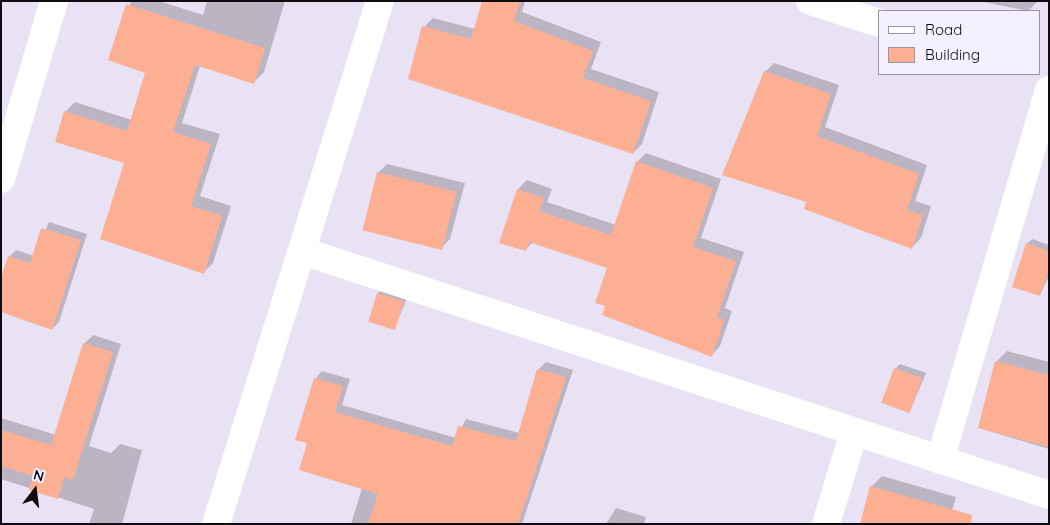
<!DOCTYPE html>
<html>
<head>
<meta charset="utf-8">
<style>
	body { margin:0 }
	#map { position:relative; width:1050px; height:525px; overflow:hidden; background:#e9e2f4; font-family:Quicksand,sans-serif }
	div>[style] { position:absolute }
	.shadow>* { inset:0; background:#0003 }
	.building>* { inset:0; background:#fdaf94; transform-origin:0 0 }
	.minor>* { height:28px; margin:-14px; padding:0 14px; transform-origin:14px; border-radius:14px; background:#fff }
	span { translate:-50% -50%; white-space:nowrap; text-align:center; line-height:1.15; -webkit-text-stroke:5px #f5f0ff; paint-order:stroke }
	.frame { position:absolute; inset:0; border:2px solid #0e0b11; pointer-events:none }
	.legend { position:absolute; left:878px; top:10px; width:162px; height:65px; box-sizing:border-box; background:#f5f0ff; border:1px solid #9994a0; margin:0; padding:6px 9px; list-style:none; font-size:15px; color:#0e0b11 }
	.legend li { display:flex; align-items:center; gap:10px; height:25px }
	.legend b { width:25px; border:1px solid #9994a0 }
	.north { position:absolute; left:10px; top:465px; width:50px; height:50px; -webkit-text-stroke:4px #f5f0ff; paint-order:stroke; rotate:15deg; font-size:14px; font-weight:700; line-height:20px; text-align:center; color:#0e0b11 }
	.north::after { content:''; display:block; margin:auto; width:18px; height:22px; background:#0e0b11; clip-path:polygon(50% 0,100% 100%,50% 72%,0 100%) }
</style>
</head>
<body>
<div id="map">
	<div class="shadow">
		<div style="clip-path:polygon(131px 1px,159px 1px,203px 15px,207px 1px,285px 1px,264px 72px,254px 82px,200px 66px,182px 123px,220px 134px,200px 196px,231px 206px,213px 263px,203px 273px,126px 162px,65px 112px,75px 102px,132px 120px,147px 72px,110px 60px)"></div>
		<div style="clip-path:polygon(483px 1px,525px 1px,522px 12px,601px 42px,591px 69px,659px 92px,642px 144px,633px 153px,424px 27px,433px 18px,475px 29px)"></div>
		<div style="clip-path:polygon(979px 1px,1038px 1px,1028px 11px)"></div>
		<div style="clip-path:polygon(774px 63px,839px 85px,825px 127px,927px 165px,915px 201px,931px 206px,921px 238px,912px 247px,808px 202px,765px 72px)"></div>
		<div style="clip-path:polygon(646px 153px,721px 179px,701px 238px,744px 252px,725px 308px,732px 311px,720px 346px,712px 355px,606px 305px,609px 267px,533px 242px,525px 250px,501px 242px,518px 189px,527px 180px,552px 189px,547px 202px,616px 225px,637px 162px)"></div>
		<div style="clip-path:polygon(387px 164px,465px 183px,450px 239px,441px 248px,378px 173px)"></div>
		<div style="clip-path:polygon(49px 222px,87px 234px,59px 322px,52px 329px,9px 257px,16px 250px,34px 256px)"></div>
		<div style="clip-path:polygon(1032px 239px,1049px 245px,1049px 276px,1040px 295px,1027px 244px)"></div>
		<div style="clip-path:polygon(382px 289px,408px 296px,394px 329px,378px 293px)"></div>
		<div style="clip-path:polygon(93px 335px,121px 344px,89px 446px,111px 453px,120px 444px,142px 450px,122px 524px,89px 524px,94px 509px,1px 479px,1px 418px,56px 435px,84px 344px)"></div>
		<div style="clip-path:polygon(1007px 351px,1049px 362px,1049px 449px,979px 428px,996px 362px)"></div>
		<div style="clip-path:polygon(546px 362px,573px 370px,522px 524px,351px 524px,362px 488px,308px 443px,315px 379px,322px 371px,350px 379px,342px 405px,456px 438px,466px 419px,519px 433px,538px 370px)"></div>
		<div style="clip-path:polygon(900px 364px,926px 373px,910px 411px,895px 369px)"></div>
		<div style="clip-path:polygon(882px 476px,956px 497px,948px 524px,871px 487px)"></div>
		<div style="clip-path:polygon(616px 508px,646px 517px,644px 524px,606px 524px)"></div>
	</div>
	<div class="building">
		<div style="clip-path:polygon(482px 1px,520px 1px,514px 21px,593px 51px,583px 78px,651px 101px,633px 154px,408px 79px,422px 26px,471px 39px)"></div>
		<div style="clip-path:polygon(126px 4px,265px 48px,254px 84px,195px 65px,173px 132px,211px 144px,191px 206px,222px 216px,204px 274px,100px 239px,124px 163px,55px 142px,64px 111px,127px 131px,145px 73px,108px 60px)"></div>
		<div style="clip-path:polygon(764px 71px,831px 94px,817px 136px,919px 174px,907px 210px,923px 215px,912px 249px,804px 209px,806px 202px,722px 175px)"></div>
		<div style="clip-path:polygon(636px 161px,713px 188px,693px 247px,736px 261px,717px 317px,724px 320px,712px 357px,602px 315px,605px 306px,595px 303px,607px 268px,529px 242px,526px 251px,499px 243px,517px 189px,544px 198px,539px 211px,611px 235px)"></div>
		<div style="left:377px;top:172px;width:82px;height:60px;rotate:14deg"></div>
		<div style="clip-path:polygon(41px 228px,81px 240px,52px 330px,1px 312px,1px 278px,8px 256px,30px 263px)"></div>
		<div style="clip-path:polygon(1026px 243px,1049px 251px,1049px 269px,1040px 296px,1012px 287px)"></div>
		<div style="left:377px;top:293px;width:28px;height:30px;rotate:17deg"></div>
		<div style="clip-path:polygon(83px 343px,113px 352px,73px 480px,64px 477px,58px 499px,29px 490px,33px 476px,1px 466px,1px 430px,51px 445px)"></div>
		<div style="clip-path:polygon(995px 361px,1049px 375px,1049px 447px,978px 428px)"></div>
		<div style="left:894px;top:368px;width:30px;height:37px;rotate:20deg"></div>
		<div style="clip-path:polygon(537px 369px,566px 377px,518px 524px,368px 524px,378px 494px,299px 470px,307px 443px,295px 440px,314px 378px,343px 386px,335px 412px,452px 446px,458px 426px,516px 441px)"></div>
		<div style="clip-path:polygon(870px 486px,972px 515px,971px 524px,860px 524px)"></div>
	</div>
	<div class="minor">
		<div style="left:810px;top:1px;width:72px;rotate:17.7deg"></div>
		<div style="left:1px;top:179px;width:186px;rotate:-73.4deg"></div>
		<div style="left:302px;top:251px;width:786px;rotate:18.09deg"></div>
		<div style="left:940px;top:460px;width:386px;rotate:-73.6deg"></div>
		<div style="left:216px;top:524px;width:548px;rotate:-72.59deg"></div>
		<div style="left:826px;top:524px;width:96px;rotate:-73.1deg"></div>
	</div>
	<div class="frame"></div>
	<ul class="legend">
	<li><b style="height:6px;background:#fff"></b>Road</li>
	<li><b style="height:14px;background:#fdaf94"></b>Building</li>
	</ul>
	<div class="north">N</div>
</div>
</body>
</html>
